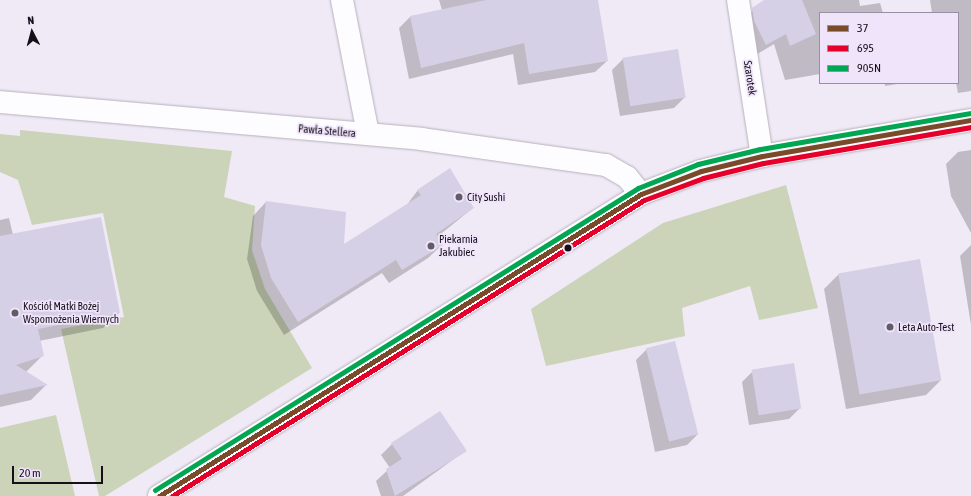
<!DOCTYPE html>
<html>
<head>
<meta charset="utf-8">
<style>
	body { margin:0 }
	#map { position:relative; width:971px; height:496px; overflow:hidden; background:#f0e9f6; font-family:"Asap Condensed",sans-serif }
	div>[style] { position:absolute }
	.green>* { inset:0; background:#cbd4b8 }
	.shadow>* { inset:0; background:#0003 }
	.building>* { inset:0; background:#d6d0e6; transform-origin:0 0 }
	.roads { filter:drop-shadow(0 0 1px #b6b1bb) drop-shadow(0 0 1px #b6b1bb) }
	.minor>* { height:22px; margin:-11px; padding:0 11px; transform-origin:11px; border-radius:11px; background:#fdfcfe }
	.bus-1>* { height:5px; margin:-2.5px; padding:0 2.5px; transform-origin:2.5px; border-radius:2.5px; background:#7a4b2a }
	.bus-2>* { height:5px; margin:-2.5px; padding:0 2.5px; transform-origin:2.5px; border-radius:2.5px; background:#e4002b }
	.bus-3>* { height:5px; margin:-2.5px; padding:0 2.5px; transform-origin:2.5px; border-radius:2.5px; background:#00a651 }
	.dots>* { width:11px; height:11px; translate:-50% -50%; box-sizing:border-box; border:2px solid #f0e4fb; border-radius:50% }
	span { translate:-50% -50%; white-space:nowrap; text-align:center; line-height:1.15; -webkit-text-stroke:3.5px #f0e4fb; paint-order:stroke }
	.street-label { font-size:11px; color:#151018 }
	.poi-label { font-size:11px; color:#151018 }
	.left { translate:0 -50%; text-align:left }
	.legend { position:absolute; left:819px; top:12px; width:140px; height:72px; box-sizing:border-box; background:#f0e4fb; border:1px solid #988fa0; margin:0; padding:5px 7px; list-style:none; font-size:12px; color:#151018 }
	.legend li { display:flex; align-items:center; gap:8px; height:20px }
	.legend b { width:20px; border:1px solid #988fa0 }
	.north { position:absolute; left:12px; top:12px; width:40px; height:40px; -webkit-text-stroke:3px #f0e4fb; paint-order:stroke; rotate:354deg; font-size:11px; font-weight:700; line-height:16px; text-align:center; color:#151018 }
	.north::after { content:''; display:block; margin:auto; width:14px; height:18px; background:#151018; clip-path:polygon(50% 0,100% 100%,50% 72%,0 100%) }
	.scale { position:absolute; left:12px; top:466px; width:91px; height:18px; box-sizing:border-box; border:2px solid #151018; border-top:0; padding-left:5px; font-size:12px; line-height:14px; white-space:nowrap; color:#151018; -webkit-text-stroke:3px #f0e4fb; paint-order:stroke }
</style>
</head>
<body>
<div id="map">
	<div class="green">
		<div style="clip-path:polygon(20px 130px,232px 151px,224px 197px,255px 206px,252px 250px,265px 289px,312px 368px,105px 496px,99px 496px,61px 329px,124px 317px,103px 213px,32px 225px,18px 180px,0 172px,0 134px,20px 136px)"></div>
		<div style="clip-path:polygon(786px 185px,818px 308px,759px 320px,750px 286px,682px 308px,685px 336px,546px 366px,531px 309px,663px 223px)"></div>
		<div style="clip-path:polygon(56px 415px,75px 496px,0 496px,0 428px)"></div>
	</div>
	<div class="shadow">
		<div style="clip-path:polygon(439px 0,597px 0,607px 61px,595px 72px,518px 85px,513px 54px,409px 79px,399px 28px,410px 17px,442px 10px)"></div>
		<div style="clip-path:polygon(766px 0,859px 0,860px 6px,880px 3px,883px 13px,820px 13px,820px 74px,785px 80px,774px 44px,754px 56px,741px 21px)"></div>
		<div style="clip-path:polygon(930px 0,971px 0,971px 91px,958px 93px,956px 83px,958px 13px,932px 13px)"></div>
		<div style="clip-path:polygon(623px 59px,685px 97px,674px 108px,620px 116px,612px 70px)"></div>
		<div style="clip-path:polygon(885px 83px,903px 83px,885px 86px)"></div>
		<div style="clip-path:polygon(971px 150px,971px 233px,951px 196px,946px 164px,958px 152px)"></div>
		<div style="clip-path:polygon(418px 190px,473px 208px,437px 237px,442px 245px,428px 258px,389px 283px,382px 273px,284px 335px,257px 291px,247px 259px,253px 216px,266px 202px,343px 246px,406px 206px)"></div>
		<div style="clip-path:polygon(9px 218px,13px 235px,119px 313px,103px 328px,39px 341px,43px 355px,26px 372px,46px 385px,31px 400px,0 407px,0 220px)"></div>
		<div style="clip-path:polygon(971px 245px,971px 325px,960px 256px)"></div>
		<div style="clip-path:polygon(839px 274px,941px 380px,926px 395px,846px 409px,824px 289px)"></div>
		<div style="clip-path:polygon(647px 349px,698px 434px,687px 445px,655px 452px,636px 360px)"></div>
		<div style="clip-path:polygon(753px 371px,800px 408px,789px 419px,749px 425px,742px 382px)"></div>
		<div style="clip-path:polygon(392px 444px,465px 451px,403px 496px,381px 496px,376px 481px,390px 468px,381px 455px)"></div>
	</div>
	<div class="building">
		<div style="clip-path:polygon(486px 0,598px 0,608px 61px,529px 74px,524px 43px,421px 68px,410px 16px)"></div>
		<div style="clip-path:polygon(764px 0,802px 0,816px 34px,790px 46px,786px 34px,766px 45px,754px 21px,752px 8px)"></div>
		<div style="left:678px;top:49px;width:49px;height:56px;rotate:81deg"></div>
		<div style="clip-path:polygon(450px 168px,474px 208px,436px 234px,443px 245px,402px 270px,396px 260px,298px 322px,271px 278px,261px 245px,266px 201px,346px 212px,344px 244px,421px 195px,417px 190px)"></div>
		<div style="clip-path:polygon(101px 217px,120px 313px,38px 329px,44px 356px,16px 365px,48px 385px,0 395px,0 236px)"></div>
		<div style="left:920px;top:259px;width:123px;height:83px;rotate:80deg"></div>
		<div style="left:675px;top:341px;width:96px;height:30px;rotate:76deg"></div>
		<div style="left:794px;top:363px;width:46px;height:43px;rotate:81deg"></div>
		<div style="clip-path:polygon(440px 411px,467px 451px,395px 496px,386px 469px,402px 459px,391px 443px)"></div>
	</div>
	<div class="roads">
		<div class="minor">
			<div style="left:342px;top:0;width:136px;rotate:79deg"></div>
			<div style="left:738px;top:0;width:158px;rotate:81.3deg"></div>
			<div style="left:0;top:102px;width:423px;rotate:5deg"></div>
			<div style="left:421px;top:139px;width:187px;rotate:8deg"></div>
			<div style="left:606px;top:165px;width:24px;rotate:30deg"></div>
			<div style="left:627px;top:177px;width:22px;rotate:51deg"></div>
			<div style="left:159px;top:496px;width:569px;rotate:-32.07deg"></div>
			<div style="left:641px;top:194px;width:64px;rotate:-21deg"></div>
			<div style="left:701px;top:171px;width:63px;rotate:-13.8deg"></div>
			<div style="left:762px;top:156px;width:212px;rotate:-9.8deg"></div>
		</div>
	</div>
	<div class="bus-1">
		<div style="left:159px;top:496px;width:569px;rotate:-32.07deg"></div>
		<div style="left:641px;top:194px;width:64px;rotate:-21deg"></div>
		<div style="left:701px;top:171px;width:63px;rotate:-13.8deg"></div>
		<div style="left:762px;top:156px;width:212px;rotate:-9.8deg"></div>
	</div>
	<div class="bus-2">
		<div style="left:172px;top:496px;width:557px;rotate:-32.09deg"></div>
		<div style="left:644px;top:200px;width:63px;rotate:-20.4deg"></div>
		<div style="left:703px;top:178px;width:62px;rotate:-14deg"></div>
		<div style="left:763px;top:163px;width:211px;rotate:-9.8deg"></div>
	</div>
	<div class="bus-3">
		<div style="left:155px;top:490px;width:570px;rotate:-32.02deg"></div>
		<div style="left:638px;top:188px;width:65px;rotate:-21.8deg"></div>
		<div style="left:698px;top:164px;width:64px;rotate:-13.6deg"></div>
		<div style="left:760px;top:149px;width:213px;rotate:-9.7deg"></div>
	</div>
	<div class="dots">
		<div style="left:459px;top:197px;background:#625c66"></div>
		<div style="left:431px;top:246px;background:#625c66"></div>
		<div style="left:568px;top:248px;background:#151018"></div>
		<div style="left:15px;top:313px;background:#625c66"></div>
		<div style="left:890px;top:327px;background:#625c66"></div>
	</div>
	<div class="street-label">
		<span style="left:750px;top:78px;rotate:81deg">Szarotek</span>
		<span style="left:327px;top:131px;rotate:5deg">Pawła Stellera</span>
	</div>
	<div class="poi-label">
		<span class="left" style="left:467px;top:197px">City Sushi</span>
		<span class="left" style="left:439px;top:246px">Piekarnia<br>Jakubiec</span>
		<span class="left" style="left:23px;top:313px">Kościół Matki Bożej<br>Wspomożenia Wiernych</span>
		<span class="left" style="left:898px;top:327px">Leta Auto-Test</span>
	</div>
	<ul class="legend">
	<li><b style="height:5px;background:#7a4b2a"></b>37</li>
	<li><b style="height:5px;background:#e4002b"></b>695</li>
	<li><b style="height:5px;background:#00a651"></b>905N</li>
	</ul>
	<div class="north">N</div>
	<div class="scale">20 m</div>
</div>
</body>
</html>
